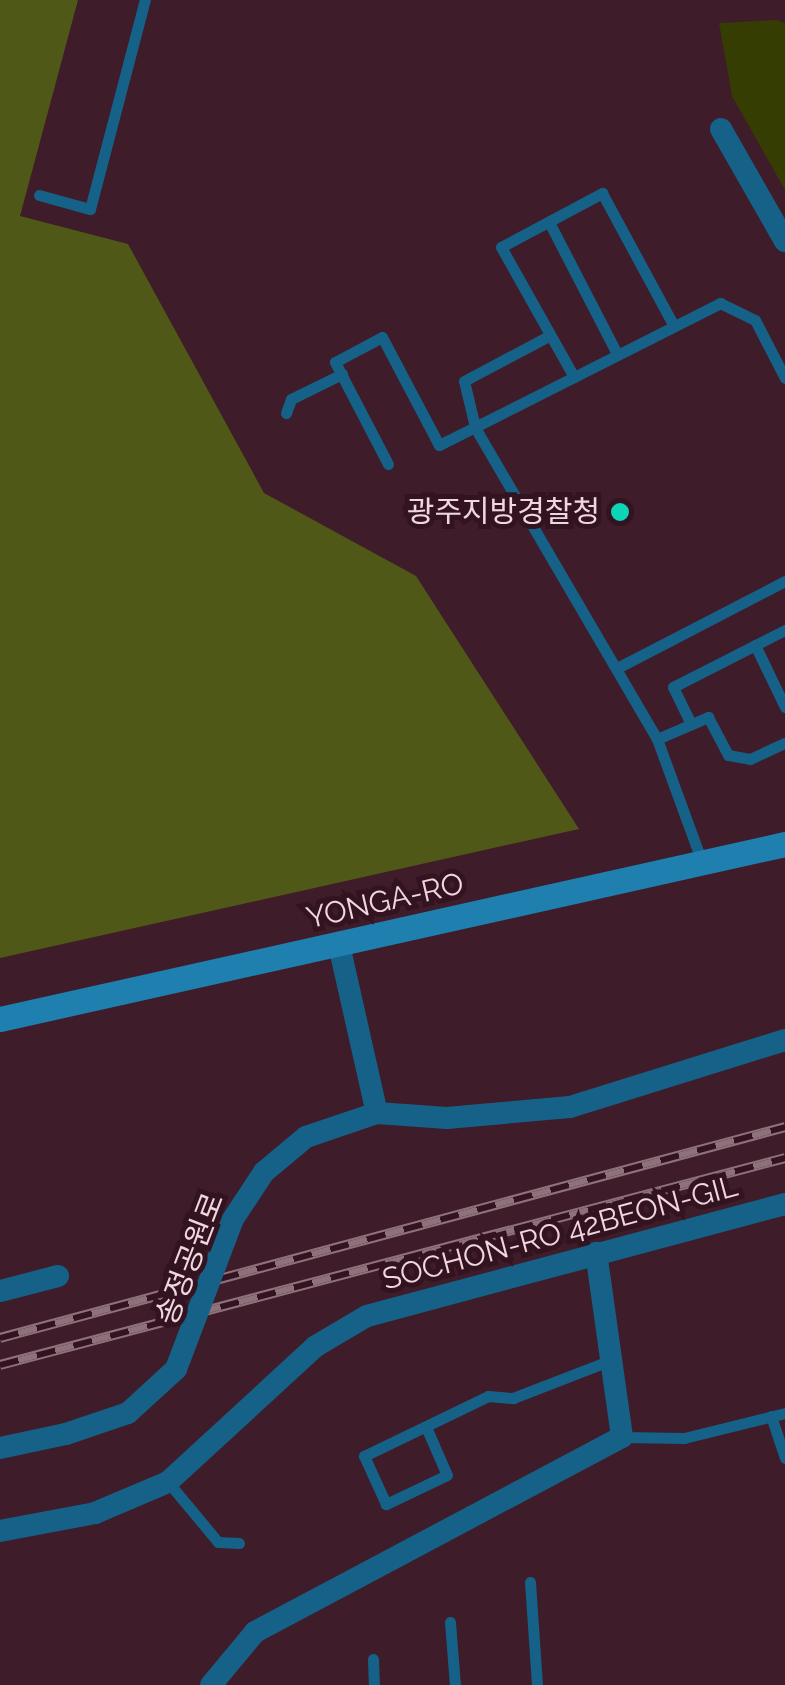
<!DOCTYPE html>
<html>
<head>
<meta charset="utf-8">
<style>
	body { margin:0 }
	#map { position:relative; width:785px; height:1685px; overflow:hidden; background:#3e1c29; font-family:Raleway,"Noto Sans KR",sans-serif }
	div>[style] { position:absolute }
	.green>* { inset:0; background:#363d02 }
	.forest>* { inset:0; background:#505818 }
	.lane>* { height:11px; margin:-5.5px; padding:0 5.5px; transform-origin:5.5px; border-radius:5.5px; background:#166187 }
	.street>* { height:22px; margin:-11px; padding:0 11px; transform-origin:11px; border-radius:11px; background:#166187 }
	.secondary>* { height:25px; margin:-12.5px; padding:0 12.5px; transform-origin:12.5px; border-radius:12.5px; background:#1f7faf }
	.rail>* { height:10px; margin-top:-5px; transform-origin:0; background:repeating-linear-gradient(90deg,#331320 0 19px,#8e717b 0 38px); box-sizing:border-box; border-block:2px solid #8e717b }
	.street-bridge>* { height:22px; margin:-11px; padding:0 11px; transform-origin:11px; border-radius:11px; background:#166187 }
	.dots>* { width:28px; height:28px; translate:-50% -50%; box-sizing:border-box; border:5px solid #331320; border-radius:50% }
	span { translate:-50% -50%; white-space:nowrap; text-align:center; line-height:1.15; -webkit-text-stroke:10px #331320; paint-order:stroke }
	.poi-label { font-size:30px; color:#eed7de }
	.right { translate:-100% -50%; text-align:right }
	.street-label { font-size:30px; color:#eed7de }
</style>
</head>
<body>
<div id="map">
	<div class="green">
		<div style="clip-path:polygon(777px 20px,785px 23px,785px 190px,732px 96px,719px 23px)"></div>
	</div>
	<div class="forest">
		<div style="clip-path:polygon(0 0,78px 0,20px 216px,128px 244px,264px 493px,416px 576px,579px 829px,0 958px)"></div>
	</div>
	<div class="lane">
		<div style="left:39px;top:195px;width:53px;rotate:15.4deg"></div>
		<div style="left:90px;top:209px;width:216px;rotate:-75.3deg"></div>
		<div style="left:549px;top:222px;width:148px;rotate:62.7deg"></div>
		<div style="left:574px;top:377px;width:149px;rotate:-119.3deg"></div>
		<div style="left:501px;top:247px;width:115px;rotate:-28.1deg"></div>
		<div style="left:602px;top:193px;width:151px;rotate:61.6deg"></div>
		<div style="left:286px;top:413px;width:15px;rotate:-70deg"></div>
		<div style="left:291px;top:399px;width:57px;rotate:-26.1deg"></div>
		<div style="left:388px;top:464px;width:115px;rotate:-117.5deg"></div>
		<div style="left:335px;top:362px;width:53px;rotate:-28deg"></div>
		<div style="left:382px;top:337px;width:122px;rotate:62.2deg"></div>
		<div style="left:439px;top:445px;width:40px;rotate:-26.6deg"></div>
		<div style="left:475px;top:427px;width:47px;rotate:-103.4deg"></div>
		<div style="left:464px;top:381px;width:92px;rotate:-28deg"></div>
		<div style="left:755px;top:645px;width:69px;rotate:64.2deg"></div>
		<div style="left:619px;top:667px;width:187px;rotate:-27.4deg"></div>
		<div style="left:691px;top:724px;width:41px;rotate:-115.9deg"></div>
		<div style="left:673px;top:687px;width:126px;rotate:-27deg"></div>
		<div style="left:657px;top:739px;width:56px;rotate:-23.3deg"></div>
		<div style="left:708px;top:717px;width:43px;rotate:62.2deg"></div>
		<div style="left:728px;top:755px;width:22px;rotate:10deg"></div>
		<div style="left:750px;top:759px;width:38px;rotate:-25deg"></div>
		<div style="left:702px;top:862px;width:131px;rotate:-110.1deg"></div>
		<div style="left:657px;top:739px;width:361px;rotate:-120.3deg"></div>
		<div style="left:475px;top:427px;width:275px;rotate:-26.8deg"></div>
		<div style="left:720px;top:303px;width:39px;rotate:26deg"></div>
		<div style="left:755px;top:320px;width:65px;rotate:62.7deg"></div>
		<div style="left:771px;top:1416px;width:44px;rotate:71.6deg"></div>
		<div style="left:426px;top:1427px;width:52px;rotate:66.4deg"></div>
		<div style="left:447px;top:1475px;width:68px;rotate:154.6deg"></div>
		<div style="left:386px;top:1504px;width:53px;rotate:-114.6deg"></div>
		<div style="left:364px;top:1456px;width:138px;rotate:-25.8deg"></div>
		<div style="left:488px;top:1396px;width:25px;rotate:5deg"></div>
		<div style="left:513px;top:1398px;width:105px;rotate:-21.2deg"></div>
		<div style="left:622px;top:1437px;width:62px;rotate:0.9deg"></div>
		<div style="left:684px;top:1438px;width:104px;rotate:-13.9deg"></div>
		<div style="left:168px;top:1482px;width:78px;rotate:50.2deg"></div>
		<div style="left:218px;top:1542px;width:21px;rotate:3deg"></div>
		<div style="left:530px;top:1582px;width:103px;rotate:86.1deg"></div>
		<div style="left:450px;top:1622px;width:63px;rotate:85.5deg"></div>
		<div style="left:373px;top:1659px;width:26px;rotate:88deg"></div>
	</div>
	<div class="street">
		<div style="left:721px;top:129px;width:129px;rotate:60.3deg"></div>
		<div style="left:339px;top:945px;width:172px;rotate:77.3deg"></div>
		<div style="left:377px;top:1113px;width:70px;rotate:4.1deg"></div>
		<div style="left:447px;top:1118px;width:123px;rotate:-5.1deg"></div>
		<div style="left:570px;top:1107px;width:225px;rotate:-17.3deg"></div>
		<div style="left:0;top:1291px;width:60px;rotate:-14.5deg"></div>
		<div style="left:0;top:1448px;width:67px;rotate:-12deg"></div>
		<div style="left:0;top:1531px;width:97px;rotate:-10.7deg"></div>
		<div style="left:95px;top:1513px;width:79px;rotate:-23deg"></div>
		<div style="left:168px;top:1482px;width:201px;rotate:-42.6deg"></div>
		<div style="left:316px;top:1346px;width:59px;rotate:-30.5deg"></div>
		<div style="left:367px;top:1316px;width:433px;rotate:-15deg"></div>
		<div style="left:211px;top:1685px;width:69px;rotate:-50.3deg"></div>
		<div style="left:255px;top:1632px;width:416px;rotate:-28deg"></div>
		<div style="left:622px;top:1437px;width:186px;rotate:-98deg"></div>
	</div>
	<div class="secondary">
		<div style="left:0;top:1019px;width:804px;rotate:-12.57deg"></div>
	</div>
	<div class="rail">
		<div style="left:0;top:1338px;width:813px;rotate:-15.04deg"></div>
		<div style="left:0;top:1365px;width:812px;rotate:-14.77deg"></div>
	</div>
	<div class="street-bridge">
		<div style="left:66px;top:1434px;width:65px;rotate:-18.7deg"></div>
		<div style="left:128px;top:1413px;width:65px;rotate:-42.5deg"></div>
		<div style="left:176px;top:1369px;width:160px;rotate:-69.2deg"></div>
		<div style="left:233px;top:1219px;width:56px;rotate:-56.6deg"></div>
		<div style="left:264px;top:1172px;width:55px;rotate:-39.8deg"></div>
		<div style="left:306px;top:1137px;width:75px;rotate:-18.7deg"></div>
	</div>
	<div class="dots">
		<div style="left:620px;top:512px;background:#0bd5b5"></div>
	</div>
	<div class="poi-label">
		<span class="right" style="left:600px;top:512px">광주지방경찰청</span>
	</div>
	<div class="street-label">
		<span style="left:385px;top:901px;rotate:-13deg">YONGA-RO</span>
		<span style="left:560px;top:1233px;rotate:-15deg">SOCHON-RO 42BEON-GIL</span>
		<span style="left:190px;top:1259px;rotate:-69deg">송정공원로</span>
	</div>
</div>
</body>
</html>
